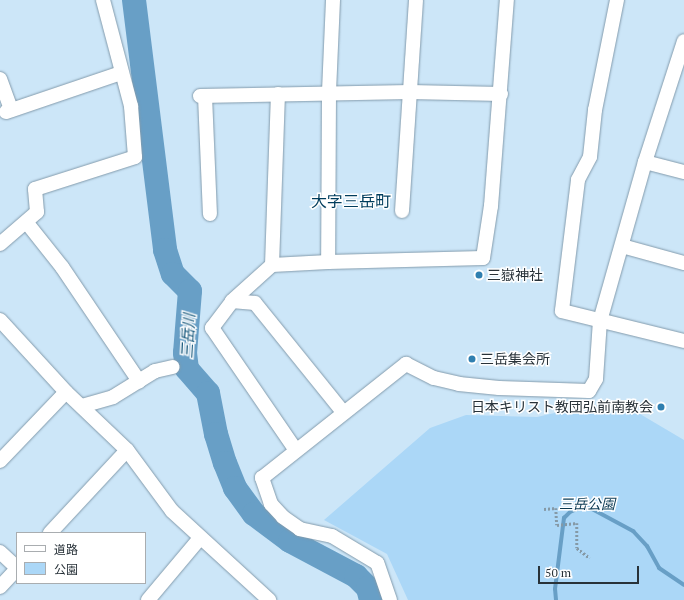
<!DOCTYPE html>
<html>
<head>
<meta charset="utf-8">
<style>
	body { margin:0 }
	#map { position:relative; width:684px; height:600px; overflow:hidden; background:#cce6f8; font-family:"PT Serif","Noto Sans JP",serif }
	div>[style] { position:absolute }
	.green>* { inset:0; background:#abd7f7 }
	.stream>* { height:4px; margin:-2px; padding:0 2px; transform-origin:2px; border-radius:2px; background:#689fc6 }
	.river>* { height:24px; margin:-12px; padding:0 12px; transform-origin:12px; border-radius:12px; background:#689fc6 }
	.path>* { height:2.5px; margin-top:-1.25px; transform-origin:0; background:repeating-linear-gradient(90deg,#8599a6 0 2px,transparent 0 4px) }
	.roads { filter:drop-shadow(0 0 1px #839bac) drop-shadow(0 0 1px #839bac) }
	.minor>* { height:14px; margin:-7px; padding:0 7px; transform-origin:7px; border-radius:7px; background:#fff }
	.dots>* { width:11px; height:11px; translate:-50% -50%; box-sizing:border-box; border:2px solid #fff; border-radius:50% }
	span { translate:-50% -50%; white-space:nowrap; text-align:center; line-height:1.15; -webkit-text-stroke:3px #fff; paint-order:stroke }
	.poi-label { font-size:14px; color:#283239 }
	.left { translate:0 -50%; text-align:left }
	.right { translate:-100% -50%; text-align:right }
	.park-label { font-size:14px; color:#083751; font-style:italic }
	.water-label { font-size:15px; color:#0c5177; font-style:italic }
	.quarter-label { font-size:16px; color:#003d5d }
	.legend { position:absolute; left:16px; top:532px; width:130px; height:52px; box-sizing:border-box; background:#fff; border:1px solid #a9adb0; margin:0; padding:5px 7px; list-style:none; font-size:12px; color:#283239 }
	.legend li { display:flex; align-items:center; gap:8px; height:20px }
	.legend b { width:20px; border:1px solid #a9adb0 }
	.scale { position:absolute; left:538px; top:566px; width:101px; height:18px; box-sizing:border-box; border:2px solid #283239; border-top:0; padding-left:5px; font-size:12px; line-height:14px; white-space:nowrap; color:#283239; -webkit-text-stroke:3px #fff; paint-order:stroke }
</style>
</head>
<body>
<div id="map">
	<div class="green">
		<div style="clip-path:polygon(585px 406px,640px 414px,684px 440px,684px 600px,408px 600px,387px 554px,324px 520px,430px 428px,466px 415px,537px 417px)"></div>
	</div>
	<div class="stream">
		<div style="left:556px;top:600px;width:11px;rotate:-95deg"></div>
		<div style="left:555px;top:589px;width:72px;rotate:-82.8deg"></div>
		<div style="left:564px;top:518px;width:8px;rotate:-45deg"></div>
		<div style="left:570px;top:512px;width:12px;rotate:-24deg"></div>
		<div style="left:581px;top:507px;width:11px;rotate:10deg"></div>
		<div style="left:592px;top:509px;width:47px;rotate:28.2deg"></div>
		<div style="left:633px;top:531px;width:21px;rotate:47deg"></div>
		<div style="left:647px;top:546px;width:25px;rotate:61deg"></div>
		<div style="left:659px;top:568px;width:30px;rotate:34deg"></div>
	</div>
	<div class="river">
		<div style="left:134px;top:0;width:252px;rotate:82.9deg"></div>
		<div style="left:165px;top:250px;width:25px;rotate:72deg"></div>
		<div style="left:173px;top:274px;width:24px;rotate:45deg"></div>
		<div style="left:190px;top:291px;width:62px;rotate:94.6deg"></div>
		<div style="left:185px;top:353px;width:16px;rotate:83deg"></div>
		<div style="left:187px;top:369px;width:32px;rotate:49deg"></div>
		<div style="left:208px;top:393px;width:42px;rotate:79deg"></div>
		<div style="left:216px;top:434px;width:30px;rotate:73deg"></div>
		<div style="left:225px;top:463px;width:27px;rotate:68deg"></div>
		<div style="left:235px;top:488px;width:32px;rotate:54deg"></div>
		<div style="left:254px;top:514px;width:45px;rotate:36.9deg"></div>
		<div style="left:290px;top:541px;width:75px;rotate:27.9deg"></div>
		<div style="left:356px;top:576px;width:17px;rotate:45deg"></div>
		<div style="left:368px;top:588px;width:12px;rotate:76deg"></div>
	</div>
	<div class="path">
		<div style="left:544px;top:509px;width:12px;rotate:-5deg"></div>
		<div style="left:556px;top:508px;width:17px;rotate:87deg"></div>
		<div style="left:557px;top:525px;width:20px;rotate:-6deg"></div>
		<div style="left:577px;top:523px;width:25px;rotate:90deg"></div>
		<div style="left:577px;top:548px;width:16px;rotate:38deg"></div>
	</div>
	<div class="roads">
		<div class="minor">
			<div style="left:333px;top:0;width:93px;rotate:92.5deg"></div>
			<div style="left:329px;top:93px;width:169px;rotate:90.3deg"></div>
			<div style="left:328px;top:262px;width:155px;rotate:-1.5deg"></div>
			<div style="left:483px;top:258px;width:53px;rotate:-81.3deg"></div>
			<div style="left:491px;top:206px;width:207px;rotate:-85.6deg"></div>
			<div style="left:617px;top:0;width:112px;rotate:101.3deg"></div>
			<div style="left:595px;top:110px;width:47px;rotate:96.1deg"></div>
			<div style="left:590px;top:157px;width:26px;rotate:118deg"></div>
			<div style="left:578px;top:180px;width:132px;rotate:97deg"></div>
			<div style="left:562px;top:311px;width:126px;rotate:13.8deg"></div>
			<div style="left:0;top:79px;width:33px;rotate:70deg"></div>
			<div style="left:200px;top:96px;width:210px;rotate:-1.1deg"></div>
			<div style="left:410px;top:92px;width:91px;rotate:1.3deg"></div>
			<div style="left:205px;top:96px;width:118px;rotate:87.6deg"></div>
			<div style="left:6px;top:112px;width:121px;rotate:-18.7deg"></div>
			<div style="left:645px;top:162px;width:40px;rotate:14.4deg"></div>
			<div style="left:402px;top:211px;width:211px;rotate:-86.2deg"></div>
			<div style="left:27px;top:223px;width:56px;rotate:51.5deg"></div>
			<div style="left:62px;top:267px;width:138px;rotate:56deg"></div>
			<div style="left:0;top:244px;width:49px;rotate:-40.9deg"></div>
			<div style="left:37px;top:212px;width:23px;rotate:-95deg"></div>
			<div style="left:35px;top:189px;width:105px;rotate:-17.7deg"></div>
			<div style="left:135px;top:157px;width:51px;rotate:-94.5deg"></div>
			<div style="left:131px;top:106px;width:110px;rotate:-104.8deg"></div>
			<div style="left:622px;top:246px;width:64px;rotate:15.3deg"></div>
			<div style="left:272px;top:265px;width:171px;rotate:-88deg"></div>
			<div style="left:232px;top:301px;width:23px;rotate:5deg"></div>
			<div style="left:255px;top:303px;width:140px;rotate:51.1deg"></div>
			<div style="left:0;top:320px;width:98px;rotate:47.5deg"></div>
			<div style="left:66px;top:392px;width:84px;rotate:43.6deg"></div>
			<div style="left:127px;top:450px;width:76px;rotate:53.6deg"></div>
			<div style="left:172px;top:511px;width:132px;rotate:42.5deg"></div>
			<div style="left:82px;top:406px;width:32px;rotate:-16deg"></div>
			<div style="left:113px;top:397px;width:49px;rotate:-31.8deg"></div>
			<div style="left:155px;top:371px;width:18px;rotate:-13deg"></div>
			<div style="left:295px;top:449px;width:147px;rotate:-124.4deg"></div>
			<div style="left:212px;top:328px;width:34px;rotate:-53deg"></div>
			<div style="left:232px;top:301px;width:54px;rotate:-42deg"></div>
			<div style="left:272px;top:265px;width:56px;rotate:-3.1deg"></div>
			<div style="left:0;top:461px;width:95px;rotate:-46.3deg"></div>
			<div style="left:50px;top:533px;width:113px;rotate:-47.1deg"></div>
			<div style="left:0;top:552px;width:23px;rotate:43deg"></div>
			<div style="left:0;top:587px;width:25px;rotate:-47deg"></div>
			<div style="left:148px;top:600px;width:81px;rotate:-50deg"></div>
			<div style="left:390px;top:600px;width:39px;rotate:-109deg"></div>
			<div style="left:377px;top:563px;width:52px;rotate:-149deg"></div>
			<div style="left:332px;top:536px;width:33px;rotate:-168deg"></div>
			<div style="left:300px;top:529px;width:21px;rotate:-145deg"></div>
			<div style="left:283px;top:517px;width:18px;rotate:-133deg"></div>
			<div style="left:271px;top:504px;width:28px;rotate:-109deg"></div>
			<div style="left:262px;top:478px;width:184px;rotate:-38.4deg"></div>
			<div style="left:406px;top:364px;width:31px;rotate:27deg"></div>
			<div style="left:434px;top:378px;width:26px;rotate:13deg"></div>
			<div style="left:459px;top:384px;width:40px;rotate:5.7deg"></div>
			<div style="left:499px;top:388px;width:90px;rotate:1.9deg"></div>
			<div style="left:589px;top:391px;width:14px;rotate:-60deg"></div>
			<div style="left:596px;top:379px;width:58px;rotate:-86.1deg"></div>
			<div style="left:600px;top:321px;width:165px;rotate:-74.2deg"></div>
			<div style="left:645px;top:162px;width:127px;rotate:-72.1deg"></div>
		</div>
	</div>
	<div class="dots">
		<div style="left:479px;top:275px;background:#2f7fb0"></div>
		<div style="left:472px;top:359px;background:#2f7fb0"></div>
		<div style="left:661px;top:407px;background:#2f7fb0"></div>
	</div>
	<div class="poi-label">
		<span class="left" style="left:487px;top:275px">三嶽神社</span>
		<span class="left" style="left:480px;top:359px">三岳集会所</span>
		<span class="right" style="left:653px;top:407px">日本キリスト教団弘前南教会</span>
	</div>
	<div class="park-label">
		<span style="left:587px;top:504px">三岳公園</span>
	</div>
	<div class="water-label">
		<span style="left:188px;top:336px;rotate:-87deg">三岳川</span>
	</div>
	<div class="quarter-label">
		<span style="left:351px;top:201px">大字三岳町</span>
	</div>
	<ul class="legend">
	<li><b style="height:5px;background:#fff"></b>道路</li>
	<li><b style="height:11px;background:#abd7f7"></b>公園</li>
	</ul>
	<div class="scale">50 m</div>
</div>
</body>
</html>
